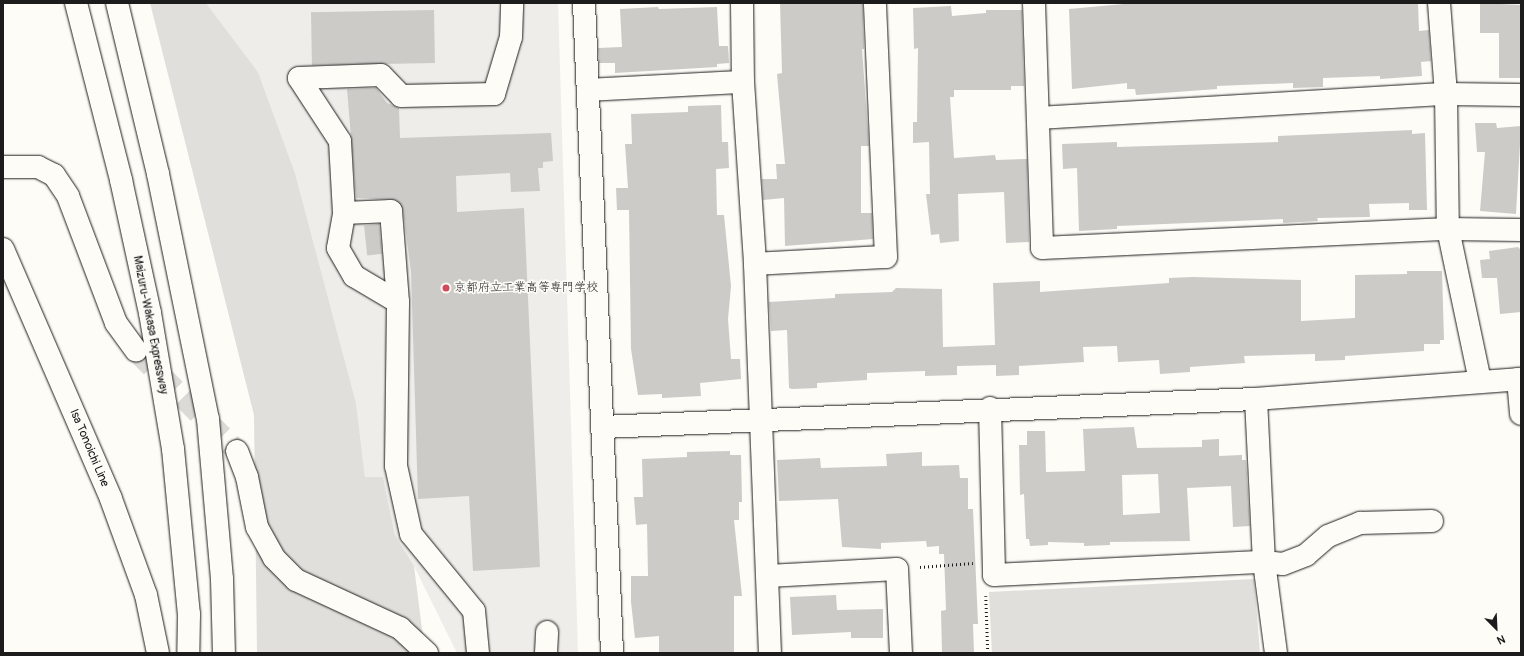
<!DOCTYPE html>
<html>
<head>
<meta charset="utf-8">
<style>
	body { margin:0 }
	#map { position:relative; width:1524px; height:656px; overflow:hidden; background:#fdfcf7; font-family:Pangolin,"Klee One",sans-serif }
	div>[style] { position:absolute }
	.built>* { inset:0; background:#eeede9 }
	.green>* { inset:0; background:#e0dfdb }
	.building>* { inset:0; background:#cccbc8; transform-origin:0 0 }
	.minor-tunnel>* { height:22px; margin-top:-11px; transform-origin:0; background:repeating-linear-gradient(90deg,#dbdad6 0 22px,transparent 0 33px) }
	.path>* { height:2.5px; margin-top:-1.25px; transform-origin:0; background:repeating-linear-gradient(90deg,#1c1c1c 0 1px,transparent 0 4px) }
	.roads { filter:drop-shadow(0 0 1px #1c1c1c) drop-shadow(0 0 1px #1c1c1c) }
	.minor>* { height:22px; margin:-11px; padding:0 11px; transform-origin:11px; border-radius:11px; background:#fdfcf7 }
	.major>* { height:22px; margin:-11px; padding:0 11px; transform-origin:11px; border-radius:11px; background:#fdfcf7 }
	.highway>* { height:22px; margin:-11px; padding:0 11px; transform-origin:11px; border-radius:11px; background:#fdfcf7 }
	.dots>* { width:11px; height:11px; translate:-50% -50%; box-sizing:border-box; border:2px solid #fdfcf7; border-radius:50% }
	span { translate:-50% -50%; white-space:nowrap; text-align:center; line-height:1.15; -webkit-text-stroke:3.5px #fdfcf7; paint-order:stroke }
	.poi-label { font-size:12px; color:#1c1c1c }
	.left { translate:0 -50%; text-align:left }
	.street-label { font-size:12px; color:#1c1c1c }
	.frame { position:absolute; inset:0; border:4px solid #1c1c1c; pointer-events:none }
	.north { position:absolute; left:1476px; top:608px; width:40px; height:40px; -webkit-text-stroke:3px #fdfcf7; paint-order:stroke; rotate:156deg; font-size:11px; font-weight:700; line-height:16px; text-align:center; color:#1c1c1c }
	.north::after { content:''; display:block; margin:auto; width:14px; height:18px; background:#1c1c1c; clip-path:polygon(50% 0,100% 100%,50% 72%,0 100%) }
</style>
</head>
<body>
<div id="map">
	<div class="built">
		<div style="clip-path:polygon(206px 3px,558px 3px,578px 653px,457px 653px,414px 566px,395px 535px,383px 477px,365px 477px,356px 403px,295px 173px,258px 72px)"></div>
	</div>
	<div class="green">
		<div style="clip-path:polygon(150px 3px,206px 3px,258px 72px,295px 173px,356px 403px,365px 477px,383px 477px,395px 535px,414px 566px,425px 653px,257px 653px,254px 415px)"></div>
		<div style="clip-path:polygon(1254px 579px,1260px 653px,992px 653px,989px 592px)"></div>
	</div>
	<div class="building">
		<div style="clip-path:polygon(780px 3px,863px 3px,864px 49px,862px 49px,869px 146px,861px 146px,861px 213px,872px 213px,873px 239px,785px 246px,784px 198px,763px 200px,762px 179px,777px 179px,776px 164px,785px 164px,777px 74px,782px 73px)"></div>
		<div style="clip-path:polygon(1135px 3px,1418px 3px,1419px 31px,1429px 30px,1431px 61px,1421px 62px,1422px 76px,1380px 79px,1380px 76px,1323px 78px,1323px 87px,1293px 88px,1293px 83px,1217px 86px,1217px 89px,1136px 95px,1135px 89px,1127px 89px,1127px 83px,1072px 89px,1069px 9px)"></div>
		<div style="clip-path:polygon(1480px 3px,1521px 5px,1521px 78px,1499px 78px,1499px 33px,1480px 33px)"></div>
		<div style="clip-path:polygon(951px 6px,952px 16px,986px 13px,986px 10px,1022px 10px,1024px 86px,1011px 86px,1011px 90px,954px 90px,954px 97px,950px 97px,954px 158px,995px 155px,996px 160px,1027px 159px,1029px 242px,1006px 243px,1004px 192px,958px 194px,959px 241px,940px 243px,939px 234px,931px 235px,926px 194px,930px 194px,929px 142px,913px 143px,913px 122px,917px 122px,918px 48px,914px 49px,913px 8px)"></div>
		<div style="clip-path:polygon(658px 7px,659px 9px,717px 7px,719px 46px,728px 46px,729px 63px,717px 64px,717px 67px,615px 73px,615px 63px,599px 63px,598px 48px,622px 47px,620px 9px)"></div>
		<div style="left:434px;top:10px;width:53px;height:123px;rotate:89deg"></div>
		<div style="clip-path:polygon(376px 88px,387px 103px,399px 108px,400px 138px,551px 133px,553px 161px,543px 162px,543px 168px,538px 168px,540px 191px,511px 192px,510px 173px,456px 176px,457px 212px,524px 208px,540px 567px,473px 571px,469px 496px,418px 499px,411px 272px,403px 210px,396px 200px,356px 198px,347px 89px)"></div>
		<div style="clip-path:polygon(721px 105px,722px 142px,728px 142px,729px 168px,716px 169px,717px 215px,724px 215px,731px 286px,728px 319px,731px 359px,740px 359px,741px 379px,700px 383px,701px 396px,662px 398px,662px 394px,638px 395px,631px 349px,629px 210px,617px 210px,616px 188px,628px 188px,625px 144px,632px 144px,631px 114px,688px 112px,688px 106px)"></div>
		<div style="clip-path:polygon(1475px 123px,1496px 123px,1497px 128px,1521px 126px,1516px 214px,1480px 211px,1485px 152px,1477px 152px)"></div>
		<div style="clip-path:polygon(1412px 130px,1412px 134px,1425px 133px,1427px 210px,1409px 210px,1409px 203px,1369px 204px,1370px 217px,1317px 218px,1318px 221px,1283px 223px,1283px 219px,1117px 226px,1117px 229px,1079px 231px,1077px 168px,1063px 169px,1062px 144px,1117px 142px,1117px 147px,1278px 142px,1278px 136px)"></div>
		<div style="left:379px;top:224px;width:30px;height:15px;rotate:84deg"></div>
		<div style="clip-path:polygon(1518px 247px,1521px 250px,1521px 312px,1500px 314px,1497px 278px,1482px 278px,1480px 260px,1490px 259px,1489px 251px)"></div>
		<div style="clip-path:polygon(1407px 271px,1442px 271px,1444px 340px,1440px 340px,1440px 344px,1424px 344px,1424px 351px,1345px 356px,1345px 360px,1315px 361px,1315px 354px,1244px 356px,1245px 363px,1190px 367px,1190px 372px,1160px 374px,1159px 360px,1118px 362px,1117px 346px,1083px 347px,1084px 362px,1019px 366px,1019px 375px,996px 376px,996px 365px,957px 366px,957px 375px,925px 376px,925px 371px,867px 373px,867px 380px,817px 383px,817px 388px,792px 389px,789px 388px,787px 330px,771px 331px,769px 302px,835px 298px,835px 294px,892px 292px,896px 288px,942px 289px,943px 347px,995px 345px,993px 283px,1040px 281px,1040px 292px,1169px 283px,1169px 278px,1193px 277px,1301px 280px,1301px 321px,1355px 318px,1355px 275px,1407px 274px)"></div>
		<div style="clip-path:polygon(evenodd,1134px 427px,1137px 448px,1202px 447px,1202px 440px,1219px 439px,1219px 456px,1242px 455px,1242px 460px,1246px 460px,1250px 526px,1233px 527px,1231px 486px,1187px 488px,1190px 541px,1110px 542px,1110px 545px,1084px 546px,1084px 543px,1048px 542px,1048px 545px,1030px 546px,1029px 539px,1026px 539px,1024px 494px,1020px 495px,1019px 445px,1027px 445px,1027px 431px,1045px 431px,1046px 472px,1085px 471px,1083px 429px,1134px 427px,1158px 474px,1160px 513px,1123px 515px,1122px 475px,1158px 474px)"></div>
		<div style="clip-path:polygon(730px 451px,730px 455px,741px 455px,742px 502px,739px 502px,739px 520px,734px 520px,742px 596px,734px 596px,734px 653px,659px 653px,659px 636px,635px 638px,631px 602px,631px 576px,648px 576px,647px 524px,636px 525px,634px 497px,643px 497px,642px 459px,687px 457px,687px 452px)"></div>
		<div style="clip-path:polygon(922px 452px,922px 466px,959px 465px,960px 478px,968px 478px,968px 509px,973px 509px,978px 624px,973px 624px,974px 653px,942px 653px,941px 611px,946px 610px,944px 554px,939px 554px,939px 546px,927px 547px,926px 541px,881px 543px,881px 549px,842px 547px,838px 499px,779px 501px,777px 460px,820px 458px,821px 468px,887px 466px,886px 454px)"></div>
		<div style="clip-path:polygon(836px 595px,837px 610px,883px 609px,883px 638px,851px 638px,851px 632px,792px 635px,790px 597px)"></div>
	</div>
	<div class="minor-tunnel">
		<div style="left:136px;top:351px;width:142px;rotate:44.7deg"></div>
	</div>
	<div class="path">
		<div style="left:920px;top:567px;width:53px;rotate:-4.3deg"></div>
		<div style="left:986px;top:596px;width:57px;rotate:88deg"></div>
	</div>
	<div class="roads">
		<div class="minor">
			<div style="left:584px;top:3px;width:651px;rotate:87.53deg"></div>
			<div style="left:742px;top:3px;width:79px;rotate:89.3deg"></div>
			<div style="left:743px;top:82px;width:182px;rotate:86.2deg"></div>
			<div style="left:755px;top:264px;width:389px;rotate:87.8deg"></div>
			<div style="left:1034px;top:3px;width:245px;rotate:88.1deg"></div>
			<div style="left:1042px;top:248px;width:406px;rotate:-2.7deg"></div>
			<div style="left:1448px;top:229px;width:73px;rotate:0.8deg"></div>
			<div style="left:1439px;top:3px;width:91px;rotate:85.6deg"></div>
			<div style="left:1446px;top:94px;width:135px;rotate:89.2deg"></div>
			<div style="left:1448px;top:229px;width:155px;rotate:78.1deg"></div>
			<div style="left:588px;top:90px;width:155px;rotate:-3deg"></div>
			<div style="left:1038px;top:118px;width:409px;rotate:-3.4deg"></div>
			<div style="left:1446px;top:94px;width:75px;rotate:0.8deg"></div>
			<div style="left:3px;top:167px;width:35px"></div>
			<div style="left:38px;top:167px;width:18px;rotate:27deg"></div>
			<div style="left:54px;top:175px;width:25px;rotate:56deg"></div>
			<div style="left:68px;top:196px;width:136px;rotate:69.3deg"></div>
			<div style="left:116px;top:323px;width:34px;rotate:54deg"></div>
			<div style="left:344px;top:213px;width:47px;rotate:-2.4deg"></div>
			<div style="left:391px;top:211px;width:91px;rotate:85.6deg"></div>
			<div style="left:755px;top:264px;width:131px;rotate:-3.1deg"></div>
			<div style="left:886px;top:257px;width:254px;rotate:-92.5deg"></div>
			<div style="left:1518px;top:379px;width:35px;rotate:85deg"></div>
			<div style="left:1256px;top:399px;width:163px;rotate:87.2deg"></div>
			<div style="left:1264px;top:562px;width:92px;rotate:82.5deg"></div>
			<div style="left:990px;top:408px;width:167px;rotate:88.6deg"></div>
			<div style="left:994px;top:575px;width:270px;rotate:-2.8deg"></div>
			<div style="left:1264px;top:562px;width:19px;rotate:6deg"></div>
			<div style="left:1283px;top:564px;width:25px;rotate:-21deg"></div>
			<div style="left:1306px;top:555px;width:29px;rotate:-41deg"></div>
			<div style="left:1328px;top:536px;width:35px;rotate:-22deg"></div>
			<div style="left:1360px;top:523px;width:72px;rotate:-1.6deg"></div>
			<div style="left:603px;top:427px;width:654px;rotate:-2.46deg"></div>
			<div style="left:1256px;top:399px;width:266px;rotate:-4.3deg"></div>
			<div style="left:237px;top:451px;width:28px;rotate:69deg"></div>
			<div style="left:247px;top:477px;width:51px;rotate:78.7deg"></div>
			<div style="left:257px;top:527px;width:35px;rotate:61deg"></div>
			<div style="left:274px;top:558px;width:31px;rotate:45deg"></div>
			<div style="left:296px;top:580px;width:115px;rotate:24.8deg"></div>
			<div style="left:400px;top:628px;width:37px;rotate:43deg"></div>
			<div style="left:768px;top:576px;width:129px;rotate:-3.1deg"></div>
			<div style="left:897px;top:569px;width:84px;rotate:87.3deg"></div>
			<div style="left:478px;top:653px;width:42px;rotate:-95.4deg"></div>
			<div style="left:474px;top:611px;width:99px;rotate:-129.3deg"></div>
			<div style="left:411px;top:534px;width:70px;rotate:-102.4deg"></div>
			<div style="left:396px;top:466px;width:164px;rotate:-89.3deg"></div>
			<div style="left:398px;top:302px;width:51px;rotate:-149.4deg"></div>
			<div style="left:354px;top:276px;width:32px;rotate:-120deg"></div>
			<div style="left:338px;top:248px;width:36px;rotate:-80deg"></div>
			<div style="left:344px;top:213px;width:72px;rotate:-93.2deg"></div>
			<div style="left:340px;top:141px;width:75px;rotate:-123.1deg"></div>
			<div style="left:299px;top:78px;width:82px;rotate:-2.1deg"></div>
			<div style="left:381px;top:75px;width:29px;rotate:46deg"></div>
			<div style="left:401px;top:96px;width:93px;rotate:-1.2deg"></div>
			<div style="left:494px;top:94px;width:59px;rotate:-73.4deg"></div>
			<div style="left:511px;top:37px;width:34px;rotate:-88deg"></div>
			<div style="left:546px;top:653px;width:21px;rotate:-87deg"></div>
		</div>
		<div class="major">
			<div style="left:3px;top:249px;width:272px;rotate:66.6deg"></div>
			<div style="left:111px;top:499px;width:102px;rotate:70deg"></div>
			<div style="left:146px;top:595px;width:59px;rotate:78.3deg"></div>
		</div>
		<div class="highway">
			<div style="left:76px;top:3px;width:183px;rotate:75.7deg"></div>
			<div style="left:121px;top:180px;width:136px;rotate:77.7deg"></div>
			<div style="left:150px;top:313px;width:138px;rotate:80.4deg"></div>
			<div style="left:173px;top:449px;width:166px;rotate:84.5deg"></div>
			<div style="left:189px;top:614px;width:39px;rotate:91deg"></div>
			<div style="left:117px;top:3px;width:176px;rotate:76.5deg"></div>
			<div style="left:158px;top:174px;width:250px;rotate:78.5deg"></div>
			<div style="left:208px;top:419px;width:161px;rotate:85deg"></div>
			<div style="left:222px;top:579px;width:74px;rotate:88.5deg"></div>
		</div>
	</div>
	<div class="dots">
		<div style="left:446px;top:288px;background:#d1495b"></div>
	</div>
	<div class="poi-label">
		<span class="left" style="left:454px;top:288px">京都府立工業高等専門学校</span>
	</div>
	<div class="street-label">
		<span style="left:150px;top:325px;rotate:79deg">Maizuru-Wakasa Expressway</span>
		<span style="left:89px;top:448px;rotate:67deg">Isa Tonoichi Line</span>
	</div>
	<div class="frame"></div>
	<div class="north">N</div>
</div>
</body>
</html>
